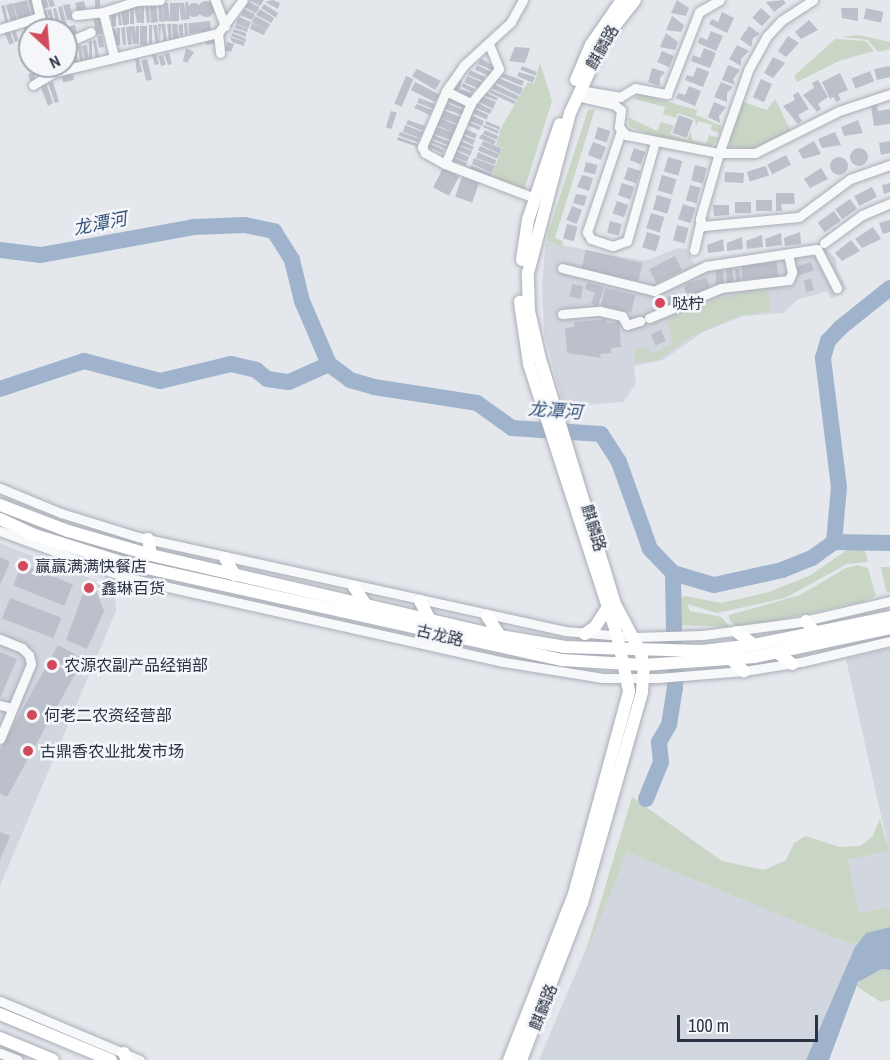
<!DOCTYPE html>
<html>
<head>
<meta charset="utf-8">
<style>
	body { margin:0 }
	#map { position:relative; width:890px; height:1060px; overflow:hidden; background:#e4e7ec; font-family:"Archivo Narrow","Noto Sans SC",sans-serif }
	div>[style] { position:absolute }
	.built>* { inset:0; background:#d2d6de }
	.green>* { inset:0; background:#c9d6c5 }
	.water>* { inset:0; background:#9fb4cc }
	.river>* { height:16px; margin:-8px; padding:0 8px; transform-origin:8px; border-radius:8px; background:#9fb4cc }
	.building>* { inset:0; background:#bbc0ca; transform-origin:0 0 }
	.round { border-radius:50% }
	.roads { filter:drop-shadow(0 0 2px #a9aeb7) drop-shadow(0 0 2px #a9aeb7) }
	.minor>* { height:9px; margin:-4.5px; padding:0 4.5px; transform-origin:4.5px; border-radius:4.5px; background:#f7f8fa }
	.major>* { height:12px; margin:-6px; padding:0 6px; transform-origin:6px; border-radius:6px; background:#fff }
	.dots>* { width:16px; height:16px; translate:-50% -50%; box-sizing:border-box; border:3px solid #f4f6f9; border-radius:50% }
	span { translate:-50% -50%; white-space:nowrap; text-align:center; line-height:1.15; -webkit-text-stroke:5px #f4f6f9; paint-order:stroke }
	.street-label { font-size:16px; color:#2b3445 }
	.poi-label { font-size:16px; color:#2b3445 }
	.left { translate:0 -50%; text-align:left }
	.water-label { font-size:18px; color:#34527a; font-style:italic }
	.north { position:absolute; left:18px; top:18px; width:60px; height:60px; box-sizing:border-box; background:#f4f6f9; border:2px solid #a4a8b1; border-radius:50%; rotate:154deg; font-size:16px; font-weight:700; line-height:24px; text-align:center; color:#2b3445 }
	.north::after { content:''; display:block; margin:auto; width:21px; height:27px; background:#d1495b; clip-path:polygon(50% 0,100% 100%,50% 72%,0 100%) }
	.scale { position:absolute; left:677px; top:1015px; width:141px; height:27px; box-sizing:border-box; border:3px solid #2b3445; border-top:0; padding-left:8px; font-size:18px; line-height:21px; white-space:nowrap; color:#2b3445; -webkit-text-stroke:4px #f4f6f9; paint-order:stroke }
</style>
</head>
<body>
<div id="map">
	<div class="built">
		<div style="clip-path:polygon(546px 242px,645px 261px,678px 248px,687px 249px,694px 264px,808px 249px,820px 243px,836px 259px,837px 269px,847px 289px,831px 299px,827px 291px,797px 300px,783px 313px,743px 316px,703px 332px,663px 360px,634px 366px,636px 384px,623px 402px,576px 406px,562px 400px,544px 333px,542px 284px)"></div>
		<div style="clip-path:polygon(0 543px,107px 585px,115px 597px,116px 611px,0 886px)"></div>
		<div style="clip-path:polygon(890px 648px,890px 907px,859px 913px,848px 860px,889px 851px,846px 659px)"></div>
		<div style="clip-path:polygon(627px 852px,850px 944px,858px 943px,806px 1060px,539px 1060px)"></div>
	</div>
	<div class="green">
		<div style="clip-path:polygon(859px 35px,890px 42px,890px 49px,878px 52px,868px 40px,842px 37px)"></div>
		<div style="clip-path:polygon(835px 39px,866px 41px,874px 51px,839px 61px,797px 82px,794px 76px)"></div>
		<div style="clip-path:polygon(540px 63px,552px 101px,524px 191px,490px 181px,502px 148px,496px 145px,502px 126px,528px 82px,534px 84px)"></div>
		<div style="clip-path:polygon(640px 94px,697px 110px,696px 115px,722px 126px,720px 133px,711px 130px,712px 125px,698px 121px,696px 126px,695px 119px,678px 113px,676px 118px,663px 114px,665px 107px,634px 99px)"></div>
		<div style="clip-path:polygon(775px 99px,791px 131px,753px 150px,731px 148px,729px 138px,743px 102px,767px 110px)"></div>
		<div style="clip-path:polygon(595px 109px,555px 238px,563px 241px,562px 247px,547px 241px,548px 233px,588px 110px)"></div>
		<div style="clip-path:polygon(628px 117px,657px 131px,661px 122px,674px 126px,670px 134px,687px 140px,691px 131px,692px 140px,706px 144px,709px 135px,719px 138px,710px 148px,659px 138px,630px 127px)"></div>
		<div style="clip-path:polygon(768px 288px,770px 311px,736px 317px,690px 337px,658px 360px,636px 364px,634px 350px,648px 348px,653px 354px,673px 344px,667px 319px,719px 298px)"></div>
		<div style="clip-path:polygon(851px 547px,864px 547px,868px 562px,847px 564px,785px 598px,717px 613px,687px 604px,690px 611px,721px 617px,730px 627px,680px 625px,679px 599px,685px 596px,721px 603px,769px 592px,811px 575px)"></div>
		<div style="clip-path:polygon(858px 565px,868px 568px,876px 596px,865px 601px,756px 625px,735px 626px,729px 619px,729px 615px,800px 595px,846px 568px)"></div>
		<div style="clip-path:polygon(881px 567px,890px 567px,890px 593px,886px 591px)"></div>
		<div style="clip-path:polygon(632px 797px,722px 861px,764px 870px,786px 860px,794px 843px,805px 836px,840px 847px,860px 846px,872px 837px,880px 819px,889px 851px,848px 860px,859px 913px,890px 907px,890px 927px,867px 933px,858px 943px,850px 944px,627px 852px,583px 961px)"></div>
		<div style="clip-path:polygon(882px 969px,890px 970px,890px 1000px,881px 1002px,856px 986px,863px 977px)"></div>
	</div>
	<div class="water">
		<div style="clip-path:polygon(890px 927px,890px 970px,882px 969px,858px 982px,829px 1060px,806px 1060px,855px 947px,866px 933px)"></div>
	</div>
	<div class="river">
		<div style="left:0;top:250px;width:41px;rotate:7deg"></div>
		<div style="left:41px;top:255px;width:155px;rotate:-10.4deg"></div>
		<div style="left:193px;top:227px;width:52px;rotate:-2.2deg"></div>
		<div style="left:245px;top:225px;width:30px;rotate:12deg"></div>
		<div style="left:274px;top:231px;width:34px;rotate:58deg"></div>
		<div style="left:292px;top:260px;width:42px;rotate:76.3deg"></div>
		<div style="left:302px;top:301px;width:69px;rotate:66.8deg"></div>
		<div style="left:329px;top:364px;width:26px;rotate:37deg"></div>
		<div style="left:350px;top:380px;width:25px;rotate:16deg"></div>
		<div style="left:374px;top:387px;width:104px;rotate:8.8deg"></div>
		<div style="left:477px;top:403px;width:43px;rotate:35.5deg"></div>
		<div style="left:512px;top:428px;width:89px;rotate:3.9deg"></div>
		<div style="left:601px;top:434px;width:33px;rotate:57deg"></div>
		<div style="left:619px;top:462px;width:92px;rotate:70.4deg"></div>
		<div style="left:650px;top:549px;width:33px;rotate:46deg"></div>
		<div style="left:673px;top:573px;width:43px;rotate:16.3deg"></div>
		<div style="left:714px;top:585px;width:70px;rotate:-12.4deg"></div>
		<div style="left:782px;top:570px;width:32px;rotate:-22deg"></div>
		<div style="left:812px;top:558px;width:27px;rotate:-36deg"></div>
		<div style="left:834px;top:542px;width:55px;rotate:-84.8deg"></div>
		<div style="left:839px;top:487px;width:130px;rotate:-97.1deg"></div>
		<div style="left:823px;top:358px;width:18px;rotate:-74deg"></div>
		<div style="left:828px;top:341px;width:18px;rotate:-47deg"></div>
		<div style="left:840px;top:328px;width:64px;rotate:-38.7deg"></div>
		<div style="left:0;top:389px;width:89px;rotate:-18.4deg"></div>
		<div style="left:84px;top:361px;width:79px;rotate:14.7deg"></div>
		<div style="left:160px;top:381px;width:73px;rotate:-13.5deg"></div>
		<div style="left:231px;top:364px;width:26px;rotate:13deg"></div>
		<div style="left:256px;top:370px;width:14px;rotate:39deg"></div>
		<div style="left:267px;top:379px;width:22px;rotate:8deg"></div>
		<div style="left:289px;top:382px;width:44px;rotate:-24.2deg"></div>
		<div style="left:834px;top:542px;width:56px;rotate:1deg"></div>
		<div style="left:646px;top:799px;width:40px;rotate:-68deg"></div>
		<div style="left:661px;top:762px;width:20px;rotate:-96deg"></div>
		<div style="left:659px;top:742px;width:20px;rotate:-60deg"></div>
		<div style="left:669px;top:725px;width:36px;rotate:-81deg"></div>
		<div style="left:675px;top:689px;width:116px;rotate:-91deg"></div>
	</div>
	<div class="building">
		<div style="left:27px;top:0;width:16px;height:14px;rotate:75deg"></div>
		<div style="clip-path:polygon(28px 0,33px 0,35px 14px,32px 15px)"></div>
		<div style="clip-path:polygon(39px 0,47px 0,49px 7px,41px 9px)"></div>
		<div style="clip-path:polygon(48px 0,53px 0,55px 6px,50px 7px)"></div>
		<div style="left:95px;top:0;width:5px;height:9px"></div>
		<div style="clip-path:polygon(249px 0,264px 0,260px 6px)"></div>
		<div style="clip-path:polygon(273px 0,280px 3px,278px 9px,265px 2px)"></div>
		<div style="clip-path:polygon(677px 0,689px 8px,686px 16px,671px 13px)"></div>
		<div style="clip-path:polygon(783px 0,786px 3px,774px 12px,766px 2px)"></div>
		<div style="left:84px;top:1px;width:9px;height:9px;rotate:77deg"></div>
		<div style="left:248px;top:1px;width:13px;height:7px;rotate:29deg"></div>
		<div class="round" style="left:198px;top:1px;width:16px;height:16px"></div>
		<div style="clip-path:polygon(185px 2px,188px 2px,190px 19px,181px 20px,179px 3px,184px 3px,186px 16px)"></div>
		<div style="clip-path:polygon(13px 3px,17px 20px,11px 22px,6px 5px)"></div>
		<div style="clip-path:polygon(156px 3px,158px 22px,151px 23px,150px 4px)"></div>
		<div style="clip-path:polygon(158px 3px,162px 3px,164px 22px,159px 21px)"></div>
		<div style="clip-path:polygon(163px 3px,168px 3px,170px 21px,164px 21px)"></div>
		<div style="left:170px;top:3px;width:9px;height:18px"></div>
		<div class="round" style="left:187px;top:3px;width:14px;height:14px"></div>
		<div style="clip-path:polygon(70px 4px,73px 20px,67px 20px,63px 5px)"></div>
		<div style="left:264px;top:4px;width:17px;height:5px;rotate:33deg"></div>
		<div style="clip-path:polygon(5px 5px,8px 23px,6px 24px,1px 6px)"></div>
		<div style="left:140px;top:5px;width:4px;height:18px"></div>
		<div style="clip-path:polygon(145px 5px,149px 5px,150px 22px,147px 23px)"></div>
		<div style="clip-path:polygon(62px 6px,67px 25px,62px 25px,58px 7px)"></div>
		<div style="clip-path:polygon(134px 6px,139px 6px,141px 22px,137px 23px)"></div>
		<div style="left:130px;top:7px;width:4px;height:17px"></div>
		<div style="clip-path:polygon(56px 8px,61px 26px,57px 27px,53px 9px)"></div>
		<div style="clip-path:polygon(120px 8px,125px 8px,127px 25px,123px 25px)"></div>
		<div style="left:126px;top:8px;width:3px;height:16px"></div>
		<div style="left:761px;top:8px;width:13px;height:13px;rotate:42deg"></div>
		<div style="clip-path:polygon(841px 8px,858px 8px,858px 21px,842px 18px)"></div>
		<div style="left:866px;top:8px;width:18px;height:11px;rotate:13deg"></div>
		<div style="clip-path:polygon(51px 9px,55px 25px,52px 26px,47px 10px)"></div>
		<div style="clip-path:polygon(117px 9px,119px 9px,122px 25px,119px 25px)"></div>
		<div style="left:244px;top:9px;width:12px;height:7px;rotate:24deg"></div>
		<div style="clip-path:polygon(260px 9px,274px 18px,271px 23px,256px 15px)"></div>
		<div style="clip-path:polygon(46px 10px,51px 27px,45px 28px,41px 11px)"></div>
		<div style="left:112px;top:10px;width:4px;height:16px"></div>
		<div style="clip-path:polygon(722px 12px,734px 18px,727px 33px,709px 24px,712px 19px,718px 22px)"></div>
		<div style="clip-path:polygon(100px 15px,102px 34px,96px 35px,93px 16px)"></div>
		<div style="left:255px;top:16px;width:17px;height:7px;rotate:28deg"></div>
		<div style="clip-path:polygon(672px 16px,684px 25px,681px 32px,666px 30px)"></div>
		<div style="left:239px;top:17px;width:13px;height:7px;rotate:23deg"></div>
		<div style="clip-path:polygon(809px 20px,818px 30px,801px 39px,795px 32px)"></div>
		<div style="left:210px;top:21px;width:10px;height:22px;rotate:84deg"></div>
		<div style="clip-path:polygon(27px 23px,30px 34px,27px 40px,23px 25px)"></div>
		<div style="left:187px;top:23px;width:11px;height:3px;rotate:85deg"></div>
		<div style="clip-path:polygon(252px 23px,266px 30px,264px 35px,250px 29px)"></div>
		<div style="clip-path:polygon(158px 24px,161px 24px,160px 44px)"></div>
		<div style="clip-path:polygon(161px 24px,165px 24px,167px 42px,164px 42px)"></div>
		<div style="clip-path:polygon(167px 24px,171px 24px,172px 41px,169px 41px)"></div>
		<div style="clip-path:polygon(172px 24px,177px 24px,179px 38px,173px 39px)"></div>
		<div style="clip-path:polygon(183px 24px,183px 35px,180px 36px,178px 25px)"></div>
		<div style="clip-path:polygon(236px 24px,248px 29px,247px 32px,235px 28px)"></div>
		<div style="left:75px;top:25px;width:13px;height:8px;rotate:77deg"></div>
		<div style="left:149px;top:25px;width:3px;height:19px"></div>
		<div style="clip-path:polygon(153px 25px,157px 25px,159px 43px,156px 44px)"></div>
		<div style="clip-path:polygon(135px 26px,137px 44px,133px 44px,131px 31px,132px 44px,128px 45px,126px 27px)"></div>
		<div style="left:136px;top:26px;width:3px;height:18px"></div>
		<div style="left:140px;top:26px;width:7px;height:19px"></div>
		<div style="clip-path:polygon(749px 26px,760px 34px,753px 38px,751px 47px,740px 39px)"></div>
		<div style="clip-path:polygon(14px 27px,19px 41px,15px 42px,11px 28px)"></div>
		<div style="clip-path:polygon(125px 27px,126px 45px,123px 45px,121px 28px)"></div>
		<div style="left:117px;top:28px;width:3px;height:17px"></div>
		<div style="clip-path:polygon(113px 29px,116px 29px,118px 45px,114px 45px)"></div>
		<div style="clip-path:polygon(234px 29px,246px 33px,246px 37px,233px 32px)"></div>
		<div style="left:9px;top:30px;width:14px;height:5px;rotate:69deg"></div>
		<div style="clip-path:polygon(711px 31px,723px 36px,716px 51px,698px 43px,700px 37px,707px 40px)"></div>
		<div style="clip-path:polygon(232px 33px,245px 38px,246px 42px,231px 36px)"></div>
		<div style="clip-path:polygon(666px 33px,678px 42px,675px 50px,660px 47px)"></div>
		<div style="left:102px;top:35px;width:12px;height:5px;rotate:81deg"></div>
		<div style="clip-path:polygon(788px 36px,799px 43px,786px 57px,778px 51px)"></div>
		<div style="clip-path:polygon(230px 37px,245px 42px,244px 46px,232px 42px)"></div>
		<div style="left:216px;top:38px;width:5px;height:11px;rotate:79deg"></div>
		<div style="left:96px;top:40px;width:18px;height:3px;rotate:81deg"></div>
		<div style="left:89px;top:41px;width:3px;height:18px"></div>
		<div style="clip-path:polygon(227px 42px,234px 44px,231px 52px,225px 50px)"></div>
		<div style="left:75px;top:44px;width:20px;height:4px;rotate:79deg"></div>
		<div style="clip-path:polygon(81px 45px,84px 63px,80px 63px,78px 46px)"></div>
		<div style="clip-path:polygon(87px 45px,89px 62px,85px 62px,82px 46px)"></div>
		<div style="clip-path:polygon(737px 45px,749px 51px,741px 59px,741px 66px,729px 59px)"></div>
		<div style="clip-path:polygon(70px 46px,74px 65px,69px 66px,66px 47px)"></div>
		<div style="clip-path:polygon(515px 47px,530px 48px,525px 63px,509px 61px)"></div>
		<div style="clip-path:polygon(186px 48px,194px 52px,187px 63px,183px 61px)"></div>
		<div style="clip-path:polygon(704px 48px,716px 53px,710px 68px,691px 61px,693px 55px,700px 58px)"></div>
		<div style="left:662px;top:51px;width:13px;height:12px;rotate:23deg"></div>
		<div style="left:30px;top:53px;width:17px;height:6px;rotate:77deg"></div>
		<div style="clip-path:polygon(169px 53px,172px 64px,168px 65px,164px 54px)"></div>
		<div style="clip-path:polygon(152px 55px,156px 55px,159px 64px,155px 65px)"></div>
		<div style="left:163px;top:55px;width:10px;height:5px;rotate:73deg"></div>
		<div style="clip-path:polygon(773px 57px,785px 63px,773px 78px,764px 73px)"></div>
		<div style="clip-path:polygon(135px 59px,139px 59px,142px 72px,137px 73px)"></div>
		<div style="left:147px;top:59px;width:21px;height:6px;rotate:76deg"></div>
		<div style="clip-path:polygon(481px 59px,496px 67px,494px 71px,478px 64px)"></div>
		<div style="clip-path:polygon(477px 65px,494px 73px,492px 77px,475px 70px)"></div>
		<div style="clip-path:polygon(728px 65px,740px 70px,733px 79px,735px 85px,722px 80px)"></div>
		<div style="left:522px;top:66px;width:16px;height:4px;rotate:22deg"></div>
		<div style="clip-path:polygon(890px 66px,890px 77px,877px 80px,874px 69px)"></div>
		<div style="clip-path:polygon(697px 67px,709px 72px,703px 87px,685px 80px,687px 75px,693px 77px)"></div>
		<div style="clip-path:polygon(652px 68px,665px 72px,660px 78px,660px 86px,648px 82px)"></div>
		<div style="clip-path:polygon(417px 69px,441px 81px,435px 90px,412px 76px)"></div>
		<div style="clip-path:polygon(470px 70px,485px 77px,483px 81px,468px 75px)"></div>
		<div style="left:870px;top:71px;width:11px;height:20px;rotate:68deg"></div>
		<div style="left:34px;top:72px;width:8px;height:6px;rotate:76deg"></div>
		<div style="left:72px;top:72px;width:8px;height:11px;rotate:76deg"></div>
		<div style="clip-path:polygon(500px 72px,524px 81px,522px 86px,499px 76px)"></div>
		<div style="clip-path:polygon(519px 72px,535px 77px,533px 83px,517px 76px)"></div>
		<div style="clip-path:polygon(840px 73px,848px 90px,838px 94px,841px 100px,836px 102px,834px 97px,830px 99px,822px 82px)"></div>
		<div style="left:406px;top:76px;width:8px;height:30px;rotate:23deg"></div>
		<div style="left:467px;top:76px;width:16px;height:7px;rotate:22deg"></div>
		<div style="clip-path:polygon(498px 78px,523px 88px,520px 95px,496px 83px)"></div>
		<div style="left:761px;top:79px;width:12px;height:20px;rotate:24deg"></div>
		<div style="clip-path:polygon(459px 80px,462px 81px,458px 95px,453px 94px)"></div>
		<div style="clip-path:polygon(818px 80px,828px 97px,818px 104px,821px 109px,817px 112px,803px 95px,814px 88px,812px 83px)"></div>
		<div style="clip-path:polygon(53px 82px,59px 102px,55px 103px,48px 83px)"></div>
		<div style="left:415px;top:82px;width:27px;height:9px;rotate:27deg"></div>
		<div style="clip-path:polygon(721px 82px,733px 87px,727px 93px,727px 102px,714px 97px)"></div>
		<div style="clip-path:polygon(46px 83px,53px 103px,48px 106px,40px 85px)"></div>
		<div style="left:463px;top:83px;width:13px;height:4px;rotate:27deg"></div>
		<div style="clip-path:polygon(494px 84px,519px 96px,517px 100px,492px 89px)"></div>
		<div style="clip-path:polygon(689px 86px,701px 91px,695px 106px,676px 98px,678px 93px,685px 95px)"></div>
		<div style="clip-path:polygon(461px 89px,472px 93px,471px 98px,459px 93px)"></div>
		<div style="clip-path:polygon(491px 90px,516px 101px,514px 104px,490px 93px)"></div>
		<div style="left:481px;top:91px;width:18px;height:3px;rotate:22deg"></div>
		<div style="clip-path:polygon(798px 92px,809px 109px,798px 115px,802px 121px,798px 124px,783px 106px,795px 100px,793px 95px)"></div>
		<div style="clip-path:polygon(479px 95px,496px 102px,493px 109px,477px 101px)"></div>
		<div style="left:419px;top:98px;width:17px;height:5px;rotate:21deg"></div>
		<div style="clip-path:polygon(446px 98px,466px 105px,465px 109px,445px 101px)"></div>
		<div style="clip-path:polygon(444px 102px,464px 110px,462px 115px,442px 108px)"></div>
		<div style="clip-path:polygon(476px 102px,492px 110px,490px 114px,474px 107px)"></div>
		<div style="clip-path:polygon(714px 102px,726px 107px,719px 116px,720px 123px,708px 117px)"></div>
		<div style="clip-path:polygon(417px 104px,432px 110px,430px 115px,414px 108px)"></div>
		<div style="clip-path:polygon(877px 105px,878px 111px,890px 109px,890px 124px,874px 126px,871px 106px)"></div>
		<div style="left:473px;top:108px;width:17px;height:5px;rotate:24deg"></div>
		<div style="left:440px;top:109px;width:22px;height:8px;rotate:21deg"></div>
		<div style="left:391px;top:111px;width:6px;height:17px;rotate:18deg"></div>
		<div style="clip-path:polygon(469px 114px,484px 121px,482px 126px,467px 120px)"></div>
		<div style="left:679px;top:115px;width:15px;height:19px;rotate:20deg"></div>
		<div style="left:438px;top:117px;width:22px;height:8px;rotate:24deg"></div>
		<div style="clip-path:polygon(408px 120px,425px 126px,423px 131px,406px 124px)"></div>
		<div style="clip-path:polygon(858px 120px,863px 133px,844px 136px,841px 127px)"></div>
		<div style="clip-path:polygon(466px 121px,481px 127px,479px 130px,465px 124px)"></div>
		<div style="clip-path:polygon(486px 121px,500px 127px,500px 130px,485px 124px)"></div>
		<div style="clip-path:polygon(405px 125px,423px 132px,420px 138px,403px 132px)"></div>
		<div style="clip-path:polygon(484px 125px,499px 131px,498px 134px,483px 127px)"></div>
		<div style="left:435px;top:126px;width:20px;height:8px;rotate:20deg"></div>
		<div style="left:598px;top:127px;width:13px;height:12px;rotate:18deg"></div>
		<div style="left:465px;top:129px;width:13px;height:5px;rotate:23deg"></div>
		<div style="clip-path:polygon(485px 130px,498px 136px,497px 140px,483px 134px)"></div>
		<div style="left:400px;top:132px;width:21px;height:4px;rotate:19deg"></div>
		<div style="clip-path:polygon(835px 132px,841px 145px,822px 148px,818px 139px)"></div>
		<div style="left:431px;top:134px;width:22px;height:4px;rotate:22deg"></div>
		<div style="clip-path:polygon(482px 134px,496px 141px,494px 145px,479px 138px)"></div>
		<div style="clip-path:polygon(463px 135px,475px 140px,473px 145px,461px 139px)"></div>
		<div style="clip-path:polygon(398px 137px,418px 144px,418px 147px,397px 140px)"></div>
		<div style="left:429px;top:139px;width:22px;height:3px;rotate:22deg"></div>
		<div style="clip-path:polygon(460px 140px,474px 147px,472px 150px,457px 144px)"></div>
		<div style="clip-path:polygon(483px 141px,501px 148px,500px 154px,481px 145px)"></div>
		<div style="clip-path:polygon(814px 141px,821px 154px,803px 159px,798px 150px)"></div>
		<div style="clip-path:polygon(890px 141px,890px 153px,881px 155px,879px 143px)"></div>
		<div style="left:593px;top:142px;width:14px;height:14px;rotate:21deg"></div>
		<div style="left:429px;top:143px;width:17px;height:4px;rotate:24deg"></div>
		<div style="clip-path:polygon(457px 145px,472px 151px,470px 156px,455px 149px)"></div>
		<div style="left:480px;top:146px;width:21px;height:5px;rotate:23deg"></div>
		<div style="left:634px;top:148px;width:12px;height:13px;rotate:20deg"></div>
		<div class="round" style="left:850px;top:148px;width:18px;height:18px"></div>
		<div style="clip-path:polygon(454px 150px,469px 157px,467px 162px,452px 156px)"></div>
		<div style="clip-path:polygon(478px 152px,496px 160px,495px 165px,476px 158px)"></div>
		<div style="left:786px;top:155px;width:11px;height:21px;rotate:63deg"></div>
		<div style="clip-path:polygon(453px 157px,467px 163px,466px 166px,451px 160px)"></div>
		<div style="left:668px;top:157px;width:15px;height:15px;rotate:16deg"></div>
		<div class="round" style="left:830px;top:157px;width:18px;height:18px"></div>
		<div style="clip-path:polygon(474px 158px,495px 166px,492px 173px,472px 164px)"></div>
		<div style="left:586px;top:162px;width:12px;height:10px;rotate:14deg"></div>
		<div style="left:471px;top:165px;width:23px;height:6px;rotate:23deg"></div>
		<div style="left:695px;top:165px;width:12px;height:16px;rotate:14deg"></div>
		<div style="left:766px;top:166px;width:10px;height:20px;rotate:73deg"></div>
		<div style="left:628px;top:167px;width:13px;height:13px;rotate:18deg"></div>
		<div style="left:443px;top:168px;width:18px;height:22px;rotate:27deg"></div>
		<div style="clip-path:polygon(821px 168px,828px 179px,810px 188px,804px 179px)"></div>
		<div style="left:725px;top:172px;width:19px;height:10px;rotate:3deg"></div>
		<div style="clip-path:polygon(582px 175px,593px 178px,589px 191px,577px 187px)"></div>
		<div style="left:662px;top:175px;width:15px;height:16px;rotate:16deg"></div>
		<div style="left:462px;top:177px;width:18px;height:21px;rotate:19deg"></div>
		<div style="left:622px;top:183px;width:13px;height:13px;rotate:18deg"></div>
		<div style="clip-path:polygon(890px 183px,890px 192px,884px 194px,882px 185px)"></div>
		<div style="left:690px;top:185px;width:11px;height:16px;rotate:15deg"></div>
		<div style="left:872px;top:187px;width:11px;height:20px;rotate:63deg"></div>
		<div style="clip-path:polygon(776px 193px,794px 193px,795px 204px,781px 204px,782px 211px,776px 211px)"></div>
		<div style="clip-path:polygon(576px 194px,587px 196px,584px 206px,573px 203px)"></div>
		<div style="left:657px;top:195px;width:15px;height:15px;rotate:16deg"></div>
		<div style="left:850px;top:199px;width:12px;height:18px;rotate:55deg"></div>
		<div style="left:756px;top:200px;width:16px;height:11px"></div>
		<div style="left:617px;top:201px;width:12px;height:13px;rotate:20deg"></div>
		<div style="left:751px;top:202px;width:11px;height:16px;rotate:90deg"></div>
		<div style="left:683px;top:204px;width:13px;height:16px;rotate:18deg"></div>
		<div style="clip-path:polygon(713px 205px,729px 205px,729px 215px,714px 216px)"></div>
		<div style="left:572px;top:206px;width:11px;height:15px;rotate:22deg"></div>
		<div style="left:834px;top:211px;width:12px;height:20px;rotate:55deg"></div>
		<div style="left:651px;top:213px;width:14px;height:16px;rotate:17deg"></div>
		<div style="clip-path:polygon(890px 220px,890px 232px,883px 234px,879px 223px)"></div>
		<div style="left:610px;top:221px;width:12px;height:12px;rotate:14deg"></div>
		<div style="left:567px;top:224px;width:11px;height:15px;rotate:15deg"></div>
		<div style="left:677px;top:225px;width:12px;height:16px;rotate:14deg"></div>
		<div style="clip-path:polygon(873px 227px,881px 239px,862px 248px,855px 239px)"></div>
		<div style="left:647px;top:232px;width:14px;height:16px;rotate:17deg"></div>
		<div style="clip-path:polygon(800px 232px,801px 244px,785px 246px,784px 238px)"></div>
		<div style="clip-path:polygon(781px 233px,782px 245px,766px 247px,765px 239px)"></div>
		<div style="clip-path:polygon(762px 235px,763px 247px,747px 249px,746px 241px)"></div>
		<div style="clip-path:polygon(742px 237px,743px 249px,727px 251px,727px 243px)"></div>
		<div style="clip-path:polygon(723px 239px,724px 251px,708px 253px,707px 245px)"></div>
		<div style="clip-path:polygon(851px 240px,860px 251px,842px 261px,835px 253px)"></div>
		<div style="left:586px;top:250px;width:58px;height:19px;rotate:13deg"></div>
		<div style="left:675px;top:256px;width:16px;height:29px;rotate:63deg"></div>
		<div style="left:777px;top:262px;width:15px;height:36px;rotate:86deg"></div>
		<div style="left:811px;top:262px;width:9px;height:16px;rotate:72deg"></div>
		<div style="clip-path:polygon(732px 268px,734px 282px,727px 283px,726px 269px)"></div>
		<div style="clip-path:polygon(735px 269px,739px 269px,741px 280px,736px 281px)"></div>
		<div style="clip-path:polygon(723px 270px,724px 283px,716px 284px,716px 271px)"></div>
		<div style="clip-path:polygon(706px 278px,710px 287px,688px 297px,684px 288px,688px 283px)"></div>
		<div style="clip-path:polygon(811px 279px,814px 290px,806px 292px,804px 280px)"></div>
		<div style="clip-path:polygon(587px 282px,604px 287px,598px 306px,591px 304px,595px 293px,585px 289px)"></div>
		<div style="left:572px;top:284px;width:11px;height:13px;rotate:10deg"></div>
		<div style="left:605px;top:288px;width:31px;height:18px;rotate:13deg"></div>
		<div style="left:675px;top:293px;width:11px;height:12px;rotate:63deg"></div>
		<div style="left:661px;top:298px;width:12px;height:7px;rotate:66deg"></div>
		<div style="clip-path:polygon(607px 319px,607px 323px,619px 322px,621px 347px,611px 348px,611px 353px,600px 354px,601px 358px,567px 353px,565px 328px,574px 327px,574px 322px)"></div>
		<div style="left:661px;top:330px;width:12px;height:11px;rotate:66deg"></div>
		<div style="clip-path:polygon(0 557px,10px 562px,0 585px)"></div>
		<div style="left:22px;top:564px;width:55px;height:23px;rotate:22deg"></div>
		<div style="clip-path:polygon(86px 586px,95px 588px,104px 611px,87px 649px,66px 640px)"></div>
		<div style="left:10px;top:598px;width:55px;height:22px;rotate:21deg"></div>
		<div style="left:58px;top:645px;width:29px;height:158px;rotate:29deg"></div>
		<div style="clip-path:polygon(0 652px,17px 659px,0 698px)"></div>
		<div style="clip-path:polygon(0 832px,10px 836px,0 860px)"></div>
	</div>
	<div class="roads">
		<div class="minor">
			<div style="left:36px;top:0;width:31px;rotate:77deg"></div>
			<div style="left:215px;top:0;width:28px;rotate:69deg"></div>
			<div style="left:523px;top:0;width:25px;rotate:119deg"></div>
			<div style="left:511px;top:22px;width:64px;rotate:137.5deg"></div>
			<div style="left:464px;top:65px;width:32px;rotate:125deg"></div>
			<div style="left:446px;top:91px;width:28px;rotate:26deg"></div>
			<div style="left:471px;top:103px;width:66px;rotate:113.1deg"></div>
			<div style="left:445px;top:164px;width:96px;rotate:20.7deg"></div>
			<div style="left:813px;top:0;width:38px;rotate:147deg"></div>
			<div style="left:781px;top:21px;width:21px;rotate:133deg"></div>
			<div style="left:767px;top:36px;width:37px;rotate:119deg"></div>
			<div style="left:749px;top:68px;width:90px;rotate:109.4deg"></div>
			<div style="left:719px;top:153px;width:36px"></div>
			<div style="left:755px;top:153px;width:94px;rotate:-26.6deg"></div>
			<div style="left:839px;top:111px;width:54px;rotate:-18.4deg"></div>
			<div style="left:76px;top:15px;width:27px;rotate:-6deg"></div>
			<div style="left:0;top:29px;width:42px;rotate:-16.7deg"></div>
			<div style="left:218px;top:33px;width:20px;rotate:84deg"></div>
			<div style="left:66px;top:43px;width:27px;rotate:-24deg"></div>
			<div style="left:114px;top:57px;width:46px;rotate:-103.7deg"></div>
			<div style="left:103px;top:12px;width:35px;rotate:-18deg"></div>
			<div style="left:136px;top:1px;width:24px;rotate:-2deg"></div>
			<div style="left:50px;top:66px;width:8px;rotate:50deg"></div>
			<div style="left:55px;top:72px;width:168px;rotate:-13.5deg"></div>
			<div style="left:218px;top:33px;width:41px;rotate:-52.9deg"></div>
			<div style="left:33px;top:85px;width:23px;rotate:-31deg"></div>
			<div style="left:580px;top:90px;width:41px;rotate:9.9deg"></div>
			<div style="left:620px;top:97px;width:17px;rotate:-31deg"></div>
			<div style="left:635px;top:88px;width:33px;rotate:11deg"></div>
			<div style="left:667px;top:94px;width:88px;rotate:-68.7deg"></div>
			<div style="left:699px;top:12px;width:24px;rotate:-30deg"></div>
			<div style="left:577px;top:96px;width:39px;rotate:13deg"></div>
			<div style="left:615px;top:105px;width:8px;rotate:40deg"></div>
			<div style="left:621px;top:110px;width:17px;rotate:97deg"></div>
			<div style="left:619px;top:127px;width:11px;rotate:49deg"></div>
			<div style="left:626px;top:135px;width:95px;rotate:11deg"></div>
			<div style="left:719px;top:153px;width:69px;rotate:106.1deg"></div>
			<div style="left:700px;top:219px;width:8px;rotate:67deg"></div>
			<div style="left:703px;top:226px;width:96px;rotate:-5.4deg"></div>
			<div style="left:799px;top:217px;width:64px;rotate:-36.7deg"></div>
			<div style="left:850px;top:179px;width:42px;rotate:-19.3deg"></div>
			<div style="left:471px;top:103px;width:44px;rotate:-50.5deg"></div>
			<div style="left:499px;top:69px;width:27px;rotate:-112deg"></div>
			<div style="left:621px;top:131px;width:107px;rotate:108.6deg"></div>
			<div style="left:587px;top:232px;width:8px;rotate:60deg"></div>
			<div style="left:591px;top:239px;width:23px;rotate:18deg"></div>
			<div style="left:613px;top:246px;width:15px;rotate:-20deg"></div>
			<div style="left:627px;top:241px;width:103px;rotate:-74.2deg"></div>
			<div style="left:445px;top:164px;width:23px;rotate:-151deg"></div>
			<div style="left:425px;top:153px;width:7px;rotate:-117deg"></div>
			<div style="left:422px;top:147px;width:61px;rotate:-66.8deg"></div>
			<div style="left:824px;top:243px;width:47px;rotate:-36.4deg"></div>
			<div style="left:862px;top:215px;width:30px;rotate:-23deg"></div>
			<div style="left:694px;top:250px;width:28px;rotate:-77deg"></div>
			<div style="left:562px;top:268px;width:95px;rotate:14deg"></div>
			<div style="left:654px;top:291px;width:58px;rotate:-25.7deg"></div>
			<div style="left:706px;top:266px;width:112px;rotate:-8.7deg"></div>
			<div style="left:817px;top:249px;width:44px;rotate:62.9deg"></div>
			<div style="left:562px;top:314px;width:38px;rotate:-5deg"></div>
			<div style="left:600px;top:311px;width:23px;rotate:13deg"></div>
			<div style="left:622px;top:316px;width:10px;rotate:61deg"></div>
			<div style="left:627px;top:325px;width:14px;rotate:-17deg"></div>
			<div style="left:649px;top:318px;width:78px;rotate:-22.6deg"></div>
			<div style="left:721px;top:288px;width:68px;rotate:-6.7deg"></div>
			<div style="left:789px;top:280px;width:9px;rotate:-69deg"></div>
			<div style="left:792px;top:272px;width:17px;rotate:-103deg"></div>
			<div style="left:0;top:488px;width:66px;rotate:22.3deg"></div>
			<div style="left:61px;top:513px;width:81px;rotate:17.3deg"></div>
			<div style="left:138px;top:537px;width:437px;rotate:12.4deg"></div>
			<div style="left:565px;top:631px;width:68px;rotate:5deg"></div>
			<div style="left:633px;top:637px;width:70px;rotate:-1.6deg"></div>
			<div style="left:703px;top:635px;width:98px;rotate:-7.6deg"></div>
			<div style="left:800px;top:622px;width:92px;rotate:-13.1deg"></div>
			<div style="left:0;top:531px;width:136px;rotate:20.2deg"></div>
			<div style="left:128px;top:578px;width:385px;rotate:12.6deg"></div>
			<div style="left:504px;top:662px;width:100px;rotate:9.2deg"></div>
			<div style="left:603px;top:678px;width:55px"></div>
			<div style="left:658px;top:678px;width:86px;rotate:-4.7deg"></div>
			<div style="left:744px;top:671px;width:58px;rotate:-9deg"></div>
			<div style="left:801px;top:662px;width:91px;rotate:-13.3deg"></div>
			<div style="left:0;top:639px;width:24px;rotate:22deg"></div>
			<div style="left:22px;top:648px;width:10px;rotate:45deg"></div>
			<div style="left:29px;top:655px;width:9px;rotate:77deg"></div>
			<div style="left:31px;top:664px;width:81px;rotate:112.5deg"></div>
			<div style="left:0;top:705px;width:12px;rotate:14deg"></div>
			<div style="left:0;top:1001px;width:152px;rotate:22.9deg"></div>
			<div style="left:0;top:1053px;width:19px;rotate:21deg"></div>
		</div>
		<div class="major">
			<div style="left:576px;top:80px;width:38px;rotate:-67deg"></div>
			<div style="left:591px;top:45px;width:55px;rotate:-55.4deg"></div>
			<div style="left:522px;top:260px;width:40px;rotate:-81.5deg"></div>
			<div style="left:528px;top:220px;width:101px;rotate:-71.6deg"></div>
			<div style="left:0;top:505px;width:73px;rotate:20.9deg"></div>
			<div style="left:68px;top:531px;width:86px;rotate:16.1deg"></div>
			<div style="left:151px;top:555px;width:358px;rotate:13.1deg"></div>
			<div style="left:500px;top:636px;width:66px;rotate:9.6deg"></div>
			<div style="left:565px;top:647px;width:137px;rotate:1.7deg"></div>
			<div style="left:702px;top:651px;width:52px;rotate:-6.6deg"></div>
			<div style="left:754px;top:645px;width:139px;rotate:-11.6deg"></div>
			<div style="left:0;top:519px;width:38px;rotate:25deg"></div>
			<div style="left:35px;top:535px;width:93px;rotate:17.5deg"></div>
			<div style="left:124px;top:563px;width:449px;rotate:12.5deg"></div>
			<div style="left:562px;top:660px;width:82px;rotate:3.5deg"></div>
			<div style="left:644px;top:665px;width:111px;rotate:-4.1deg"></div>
			<div style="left:755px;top:657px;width:138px;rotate:-12.1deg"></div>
			<div style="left:148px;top:539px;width:16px;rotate:79deg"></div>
			<div style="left:225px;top:558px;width:20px;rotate:60deg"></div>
			<div style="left:354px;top:587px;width:22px;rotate:56deg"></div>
			<div style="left:420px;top:601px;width:21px;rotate:62deg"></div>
			<div style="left:487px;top:616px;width:24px;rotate:57deg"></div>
			<div style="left:806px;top:621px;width:16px;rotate:52deg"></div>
			<div style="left:737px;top:632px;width:21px;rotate:37deg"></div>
			<div style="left:585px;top:634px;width:12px;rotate:-35deg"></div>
			<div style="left:595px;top:627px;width:24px;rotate:-57deg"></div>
			<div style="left:778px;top:653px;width:18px;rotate:38deg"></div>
			<div style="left:731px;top:659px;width:18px;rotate:43deg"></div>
			<div style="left:0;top:1014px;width:120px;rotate:22.5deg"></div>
			<div style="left:0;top:1038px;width:57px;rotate:22.5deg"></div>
			<div style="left:124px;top:1053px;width:8px;rotate:67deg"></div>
			<div style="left:509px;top:1060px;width:178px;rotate:-68.6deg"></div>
			<div style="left:574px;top:894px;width:210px;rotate:-74.8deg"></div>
			<div style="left:629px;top:691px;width:57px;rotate:-102.1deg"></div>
			<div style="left:617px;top:635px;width:285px;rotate:-108deg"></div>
			<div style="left:529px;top:364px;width:63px;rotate:-98.3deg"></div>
			<div style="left:521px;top:1060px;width:168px;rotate:-68.8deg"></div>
			<div style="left:582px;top:903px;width:219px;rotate:-74.1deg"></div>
			<div style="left:642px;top:692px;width:27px;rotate:-86deg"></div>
			<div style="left:644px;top:665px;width:15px;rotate:-106deg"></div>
			<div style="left:640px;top:651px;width:53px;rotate:-118deg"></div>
			<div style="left:615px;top:604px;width:256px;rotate:-107deg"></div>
			<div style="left:540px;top:359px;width:49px;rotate:-102.9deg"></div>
			<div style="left:529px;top:311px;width:38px;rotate:-92deg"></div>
			<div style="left:528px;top:273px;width:165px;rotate:-75.3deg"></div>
			<div style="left:570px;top:113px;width:83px;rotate:-65deg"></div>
			<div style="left:605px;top:38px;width:48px;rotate:-51.7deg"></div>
		</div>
	</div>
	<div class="dots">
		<div style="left:660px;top:303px;background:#d1495b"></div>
		<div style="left:23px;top:566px;background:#d1495b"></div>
		<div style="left:89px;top:588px;background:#d1495b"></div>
		<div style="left:52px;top:665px;background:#d1495b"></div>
		<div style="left:32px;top:715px;background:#d1495b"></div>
		<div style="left:28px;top:751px;background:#d1495b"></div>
	</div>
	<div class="street-label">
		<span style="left:602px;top:47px;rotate:-60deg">麒麟路</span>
		<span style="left:594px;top:528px;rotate:73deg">麒麟路</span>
		<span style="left:440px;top:635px;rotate:13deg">古龙路</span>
		<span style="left:543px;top:1007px;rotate:-68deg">麒麟路</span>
	</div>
	<div class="poi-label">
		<span class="left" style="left:672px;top:303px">哒柠</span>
		<span class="left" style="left:35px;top:566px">赢赢满满快餐店</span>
		<span class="left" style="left:101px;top:588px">鑫琳百货</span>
		<span class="left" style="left:64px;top:665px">农源农副产品经销部</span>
		<span class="left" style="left:44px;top:715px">何老二农资经营部</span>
		<span class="left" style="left:40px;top:751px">古鼎香农业批发市场</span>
	</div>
	<div class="water-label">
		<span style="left:100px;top:224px;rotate:-11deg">龙潭河</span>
		<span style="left:555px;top:411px;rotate:4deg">龙潭河</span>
	</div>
	<div class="north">N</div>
	<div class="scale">100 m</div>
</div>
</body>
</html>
